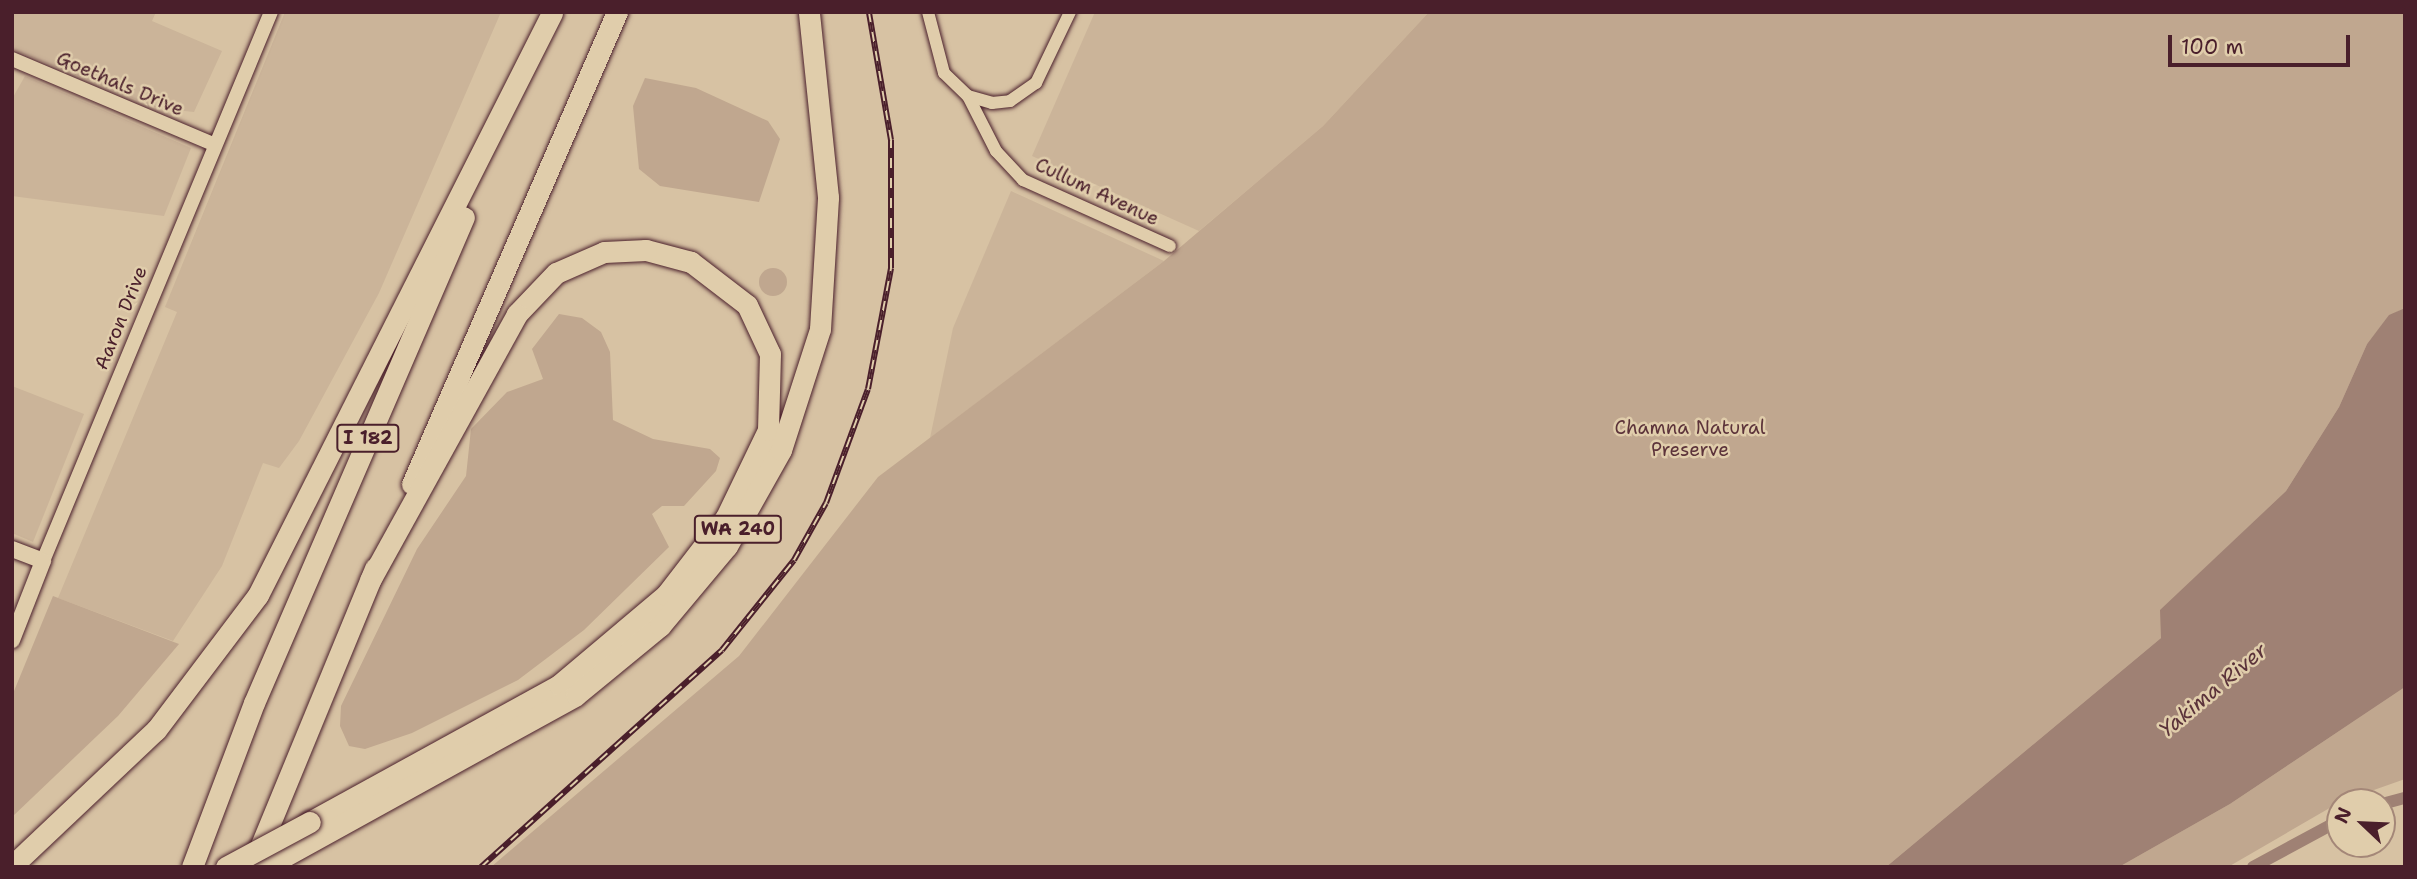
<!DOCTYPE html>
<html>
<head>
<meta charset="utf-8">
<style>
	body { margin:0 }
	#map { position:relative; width:2417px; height:879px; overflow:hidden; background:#d7c2a3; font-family:"Shantell Sans",sans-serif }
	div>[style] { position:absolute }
	.built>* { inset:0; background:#cbb499 }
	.green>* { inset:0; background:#c0a78f }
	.round { border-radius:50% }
	.water>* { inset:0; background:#9f8174 }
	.canal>* { height:12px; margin:-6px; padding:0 6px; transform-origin:6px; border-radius:6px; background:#9f8174 }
	.roads { filter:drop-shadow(0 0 2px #4a1f2b) drop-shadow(0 0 2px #4a1f2b) }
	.minor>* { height:12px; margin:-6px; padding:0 6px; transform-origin:6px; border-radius:6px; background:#e0cdab }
	.tertiary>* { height:14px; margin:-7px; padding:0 7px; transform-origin:7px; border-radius:7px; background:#e0cdab }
	.secondary>* { height:16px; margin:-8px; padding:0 8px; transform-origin:8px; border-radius:8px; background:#e0cdab }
	.motorway>* { height:21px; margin:-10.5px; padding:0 10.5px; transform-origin:10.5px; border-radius:10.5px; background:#e0cdab }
	.rail>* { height:6px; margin-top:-3px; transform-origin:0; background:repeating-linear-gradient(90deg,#e0cdab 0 10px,#4a1f2b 0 20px); box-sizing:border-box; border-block:2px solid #4a1f2b }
	.bridges { filter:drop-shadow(0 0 2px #4a1f2b) drop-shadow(0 0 2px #4a1f2b) }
	.motorway-bridge>* { height:21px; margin:-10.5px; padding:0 10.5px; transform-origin:10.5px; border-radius:10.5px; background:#e0cdab }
	span { translate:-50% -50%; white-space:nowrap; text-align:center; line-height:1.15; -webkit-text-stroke:5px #e0cdab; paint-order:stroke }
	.shield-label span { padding:2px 5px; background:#e0cdab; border:2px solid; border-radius:5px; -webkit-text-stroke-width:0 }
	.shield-label { font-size:18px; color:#4a1f2b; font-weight:700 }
	.street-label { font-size:19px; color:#4a1f2b }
	.park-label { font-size:19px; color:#5c333a }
	.water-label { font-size:21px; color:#5b333a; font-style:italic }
	.frame { position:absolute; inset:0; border:14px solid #4a1f2b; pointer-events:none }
	.north { position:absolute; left:2326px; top:788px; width:70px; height:70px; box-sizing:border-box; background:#e0cdab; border:2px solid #a48778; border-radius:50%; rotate:293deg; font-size:19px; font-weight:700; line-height:28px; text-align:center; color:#4a1f2b }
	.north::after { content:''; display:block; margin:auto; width:24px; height:32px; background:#4a1f2b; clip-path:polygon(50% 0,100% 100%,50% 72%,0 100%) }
	.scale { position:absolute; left:2168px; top:35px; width:182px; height:32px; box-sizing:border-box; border:4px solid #4a1f2b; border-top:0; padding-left:9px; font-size:21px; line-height:24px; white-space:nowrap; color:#4a1f2b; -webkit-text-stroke:5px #e0cdab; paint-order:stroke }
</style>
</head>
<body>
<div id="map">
	<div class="built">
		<div style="clip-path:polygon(12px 12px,156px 12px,152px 21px,222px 51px,194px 112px,157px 108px,12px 49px)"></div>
		<div style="clip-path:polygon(285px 12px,501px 12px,379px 293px,299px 441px,279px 468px,263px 463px,222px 566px,173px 641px,58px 598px,177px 312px,165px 307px)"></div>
		<div style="clip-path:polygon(1095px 12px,1429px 12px,1323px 126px,1199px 231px,1032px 156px)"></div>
		<div style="clip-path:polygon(25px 76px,191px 148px,164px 216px,12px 196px,12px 99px)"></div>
		<div style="clip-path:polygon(1011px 191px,1164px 261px,930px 438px,953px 328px)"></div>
		<div style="clip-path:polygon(12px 386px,84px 414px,33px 542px,12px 533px)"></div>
	</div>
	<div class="green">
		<div style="clip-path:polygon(1429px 12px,2405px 12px,2405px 308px,2389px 316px,2367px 344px,2339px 407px,2286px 491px,2161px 610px,2161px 638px,1886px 867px,491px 867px,739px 656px,878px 477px,1164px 261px,1323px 126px)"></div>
		<div style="clip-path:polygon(645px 78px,696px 88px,768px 121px,780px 139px,759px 202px,660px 186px,639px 169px,633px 106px)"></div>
		<div class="round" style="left:759px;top:268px;width:28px;height:28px"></div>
		<div style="clip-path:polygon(559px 314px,582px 318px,601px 332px,610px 352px,613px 420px,653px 439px,710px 449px,720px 458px,716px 471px,684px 506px,662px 506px,652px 514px,669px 547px,584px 630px,518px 680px,412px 733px,365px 749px,349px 746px,340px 726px,341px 706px,417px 549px,466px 476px,471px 429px,507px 392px,543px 379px,532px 349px)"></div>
		<div style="clip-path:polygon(53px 596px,179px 644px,118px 716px,12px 817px,12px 696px)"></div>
		<div style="clip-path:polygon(2405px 687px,2405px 779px,2340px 802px,2228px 867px,2119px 867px,2230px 804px)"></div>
	</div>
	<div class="water">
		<div style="clip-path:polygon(2405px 308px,2405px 687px,2230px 804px,2119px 867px,1886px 867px,2161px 638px,2160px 610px,2286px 491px,2339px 407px,2367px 344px,2389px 315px)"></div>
	</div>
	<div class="canal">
		<div style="left:2382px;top:804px;width:24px;rotate:-15deg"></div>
		<div style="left:2253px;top:867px;width:99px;rotate:-28.4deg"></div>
	</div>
	<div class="roads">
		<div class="minor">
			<div style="left:928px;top:12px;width:63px;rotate:75.3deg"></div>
			<div style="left:944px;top:73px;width:33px;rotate:44deg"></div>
			<div style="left:968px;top:96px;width:25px;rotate:16deg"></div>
			<div style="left:992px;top:103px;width:18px;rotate:-6deg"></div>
			<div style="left:1010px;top:101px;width:32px;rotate:-35deg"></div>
			<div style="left:1036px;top:83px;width:79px;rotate:-64.4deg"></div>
			<div style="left:968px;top:96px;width:62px;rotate:63deg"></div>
			<div style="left:996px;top:151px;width:40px;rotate:47deg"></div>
			<div style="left:1023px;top:180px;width:161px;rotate:24.2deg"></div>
		</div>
		<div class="tertiary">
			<div style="left:12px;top:59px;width:218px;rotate:22.9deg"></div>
			<div style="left:43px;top:561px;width:594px;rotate:-67.45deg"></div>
		</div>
		<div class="secondary">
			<div style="left:12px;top:549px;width:33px;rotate:21deg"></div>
			<div style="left:43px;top:561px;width:85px;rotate:111.4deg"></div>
		</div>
		<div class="motorway">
			<div style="left:412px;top:484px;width:515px;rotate:-66.52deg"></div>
			<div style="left:310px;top:822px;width:284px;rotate:-28.8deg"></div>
			<div style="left:559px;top:685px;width:140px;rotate:-40.1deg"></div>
			<div style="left:666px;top:595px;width:98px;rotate:-52.4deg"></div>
			<div style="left:726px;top:517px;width:97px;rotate:-64.2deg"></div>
			<div style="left:768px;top:430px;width:76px;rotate:-88.5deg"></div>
			<div style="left:770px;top:354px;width:54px;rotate:-115.1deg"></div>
			<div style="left:747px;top:305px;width:71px;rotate:-142.5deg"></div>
			<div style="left:691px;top:262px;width:47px;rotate:-165.1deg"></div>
			<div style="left:646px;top:250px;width:42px;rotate:177.3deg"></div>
			<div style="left:604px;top:252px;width:52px;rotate:156.4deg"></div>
			<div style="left:556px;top:273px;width:57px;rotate:133.6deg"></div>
			<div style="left:517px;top:314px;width:304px;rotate:118.9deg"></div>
			<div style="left:254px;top:862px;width:318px;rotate:-67.6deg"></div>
			<div style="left:12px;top:866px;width:198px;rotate:-43.4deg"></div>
			<div style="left:156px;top:730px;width:169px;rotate:-52.9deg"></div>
			<div style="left:258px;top:595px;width:652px;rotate:-63.2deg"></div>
			<div style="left:192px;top:867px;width:175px;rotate:-69.3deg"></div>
			<div style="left:254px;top:703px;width:529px;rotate:-66.63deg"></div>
			<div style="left:265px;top:867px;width:355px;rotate:-28.9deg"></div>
			<div style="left:576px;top:695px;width:109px;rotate:-39.4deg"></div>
			<div style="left:660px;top:626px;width:104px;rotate:-50.1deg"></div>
			<div style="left:727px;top:546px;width:110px;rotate:-60.6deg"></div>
			<div style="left:781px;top:450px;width:127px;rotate:-72.1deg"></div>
			<div style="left:820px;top:329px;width:132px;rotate:-86.5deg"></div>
			<div style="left:828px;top:197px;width:186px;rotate:-95.9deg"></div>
		</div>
	</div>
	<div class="rail">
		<div style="left:481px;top:867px;width:324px;rotate:-42deg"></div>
		<div style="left:722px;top:650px;width:115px;rotate:-51.3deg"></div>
		<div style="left:794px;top:560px;width:65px;rotate:-60.7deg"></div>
		<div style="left:826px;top:503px;width:121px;rotate:-69.8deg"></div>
		<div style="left:868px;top:389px;width:123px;rotate:-79.2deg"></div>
		<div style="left:891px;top:268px;width:128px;rotate:-90deg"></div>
		<div style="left:891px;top:140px;width:130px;rotate:-99.8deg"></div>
	</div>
	<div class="bridges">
		<div class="motorway-bridge">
			<div style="left:226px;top:867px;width:95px;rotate:-28.2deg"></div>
		</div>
	</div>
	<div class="shield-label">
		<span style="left:368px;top:438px">I 182</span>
		<span style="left:738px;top:529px">WA 240</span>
	</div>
	<div class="street-label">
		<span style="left:120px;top:84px;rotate:23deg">Goethals Drive</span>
		<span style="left:1097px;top:192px;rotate:25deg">Cullum Avenue</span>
		<span style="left:121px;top:318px;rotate:-68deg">Aaron Drive</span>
	</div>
	<div class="park-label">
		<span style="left:1690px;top:439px">Chamna Natural<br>Preserve</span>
	</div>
	<div class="water-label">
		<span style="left:2213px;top:690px;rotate:-40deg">Yakima River</span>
	</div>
	<div class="frame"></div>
	<div class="north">N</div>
	<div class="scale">100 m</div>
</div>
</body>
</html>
